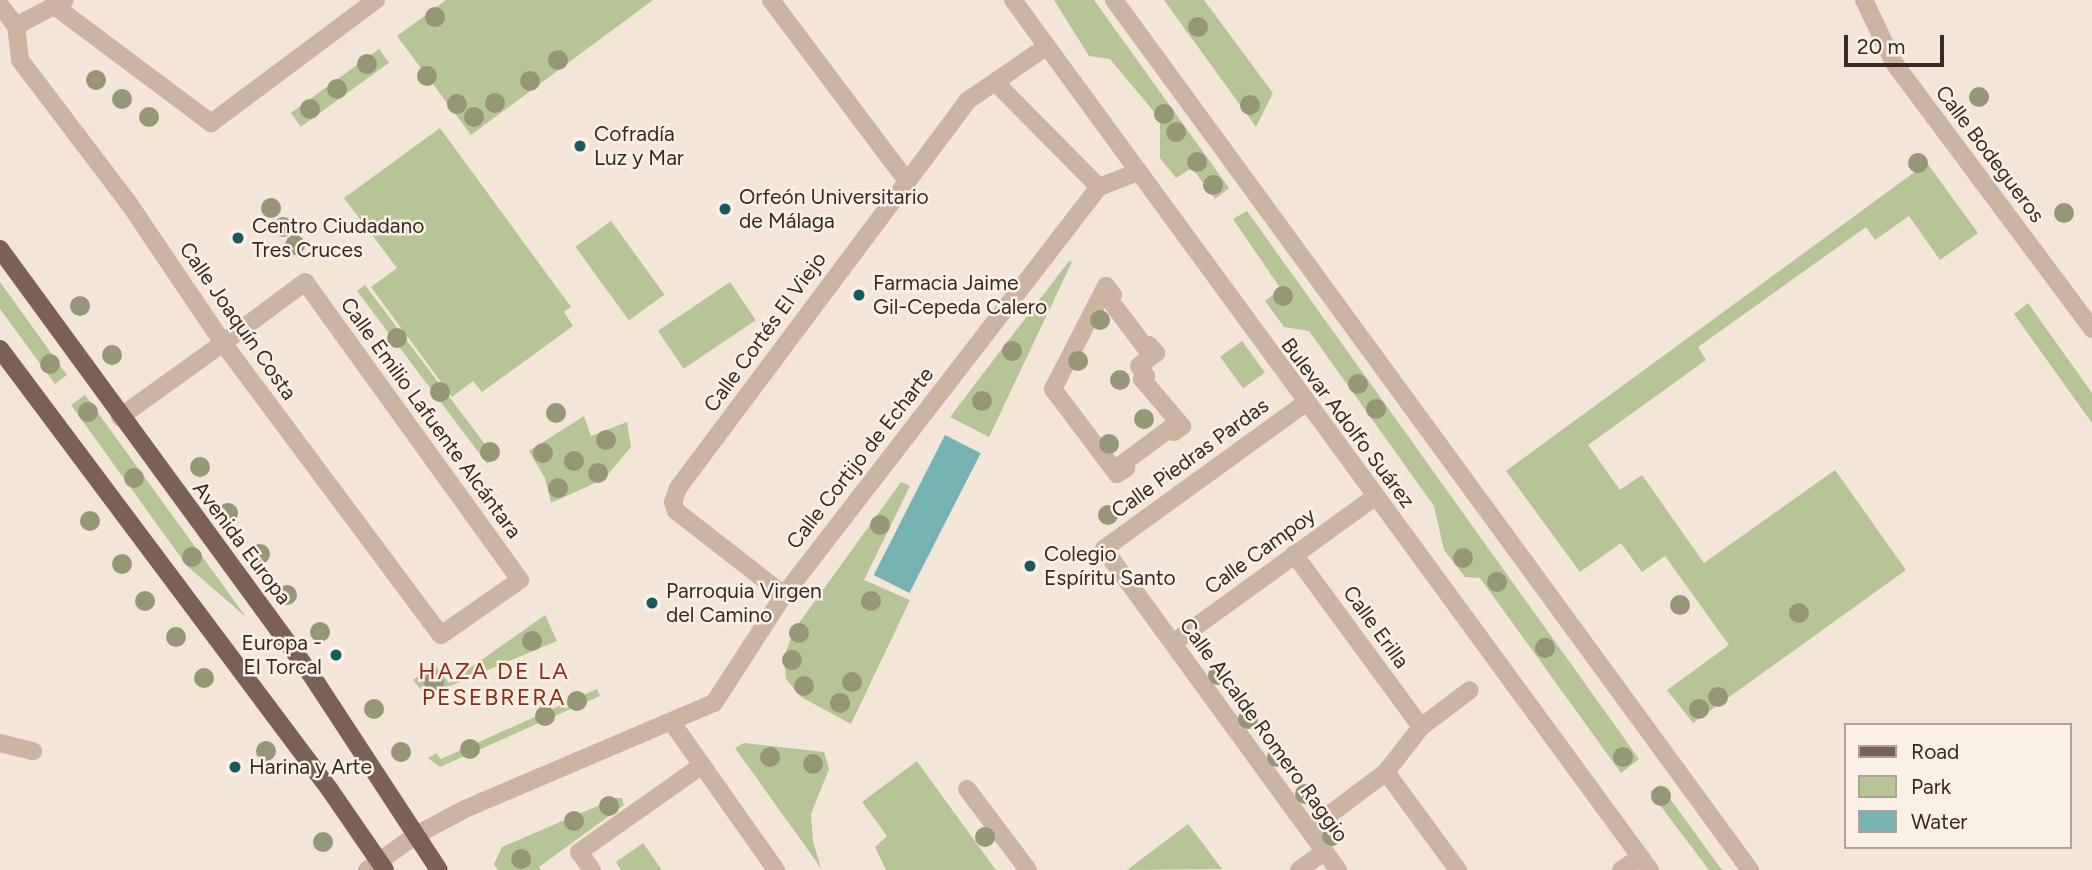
<!DOCTYPE html>
<html>
<head>
<meta charset="utf-8">
<style>
	body { margin:0 }
	#map { position:relative; width:2092px; height:870px; overflow:hidden; background:#f3e5d8; font-family:Figtree,sans-serif }
	div>[style] { position:absolute }
	.green>* { inset:0; background:#b7c497; transform-origin:0 0 }
	.water>* { inset:0; background:#75b3b2; transform-origin:0 0 }
	.minor>* { height:18px; margin:-9px; padding:0 9px; transform-origin:9px; border-radius:9px; background:#ccb4a3 }
	.major>* { height:18px; margin:-9px; padding:0 9px; transform-origin:9px; border-radius:9px; background:#7a6055 }
	.trees>* { width:20px; height:20px; margin:-10px; border-radius:50%; background:#959777 }
	.dots>* { width:19px; height:19px; translate:-50% -50%; box-sizing:border-box; border:4px solid #fbf0e5; border-radius:50% }
	span { translate:-50% -50%; white-space:nowrap; text-align:center; line-height:1.15; -webkit-text-stroke:5px #fbf0e5; paint-order:stroke }
	.poi-label { font-size:21px; color:#372a26 }
	.left { translate:0 -50%; text-align:left }
	.right { translate:-100% -50%; text-align:right }
	.street-label { font-size:21px; color:#372a26 }
	.neighbourhood-label { font-size:23px; color:#8d2d18; letter-spacing:2px }
	.legend { position:absolute; left:1844px; top:723px; width:228px; height:126px; box-sizing:border-box; background:#fbf0e5; border:2px solid #ada199; margin:0; padding:9px 12px; list-style:none; font-size:21px; color:#372a26 }
	.legend li { display:flex; align-items:center; gap:14px; height:35px }
	.legend b { width:35px; border:2px solid #ada199 }
	.scale { position:absolute; left:1844px; top:35px; width:100px; height:32px; box-sizing:border-box; border:4px solid #372a26; border-top:0; padding-left:9px; font-size:21px; line-height:24px; white-space:nowrap; color:#372a26; -webkit-text-stroke:5px #fbf0e5; paint-order:stroke }
</style>
</head>
<body>
<div id="map">
	<div class="green">
		<div style="clip-path:polygon(446px 0,653px 0,471px 135px,397px 36px)"></div>
		<div style="clip-path:polygon(1054px 0,1094px 0,1229px 188px,1215px 199px,1192px 168px,1176px 178px,1160px 158px,1160px 119px,1110px 59px,1089px 56px)"></div>
		<div style="clip-path:polygon(1164px 0,1204px 0,1273px 93px,1256px 127px)"></div>
		<div style="left:379px;top:49px;width:17px;height:109px;rotate:54deg"></div>
		<div style="clip-path:polygon(440px 128px,571px 307px,564px 312px,573px 326px,482px 392px,473px 381px,452px 397px,371px 287px,397px 268px,344px 198px)"></div>
		<div style="clip-path:polygon(1927px 163px,1978px 233px,1940px 260px,1909px 216px,1875px 240px,1866px 227px,1698px 347px,1706px 360px,1588px 445px,1620px 490px,1642px 475px,1704px 563px,1835px 470px,1906px 570px,1693px 723px,1667px 690px,1729px 645px,1665px 556px,1642px 572px,1621px 543px,1580px 572px,1506px 471px)"></div>
		<div style="clip-path:polygon(1247px 211px,1639px 759px,1621px 773px,1480px 578px,1465px 577px,1444px 550px,1434px 506px,1309px 331px,1284px 327px,1265px 301px,1281px 289px,1233px 219px)"></div>
		<div style="left:611px;top:221px;width:91px;height:44px;rotate:54deg"></div>
		<div style="clip-path:polygon(1069px 261px,1072px 262px,989px 437px,950px 417px)"></div>
		<div style="clip-path:polygon(0 282px,67px 375px,55px 384px,0 309px)"></div>
		<div style="left:730px;top:282px;width:46px;height:87px;rotate:56deg"></div>
		<div style="left:365px;top:285px;width:216px;height:10px;rotate:53deg"></div>
		<div style="clip-path:polygon(2028px 303px,2092px 393px,2092px 423px,2014px 314px)"></div>
		<div style="left:1242px;top:341px;width:39px;height:27px;rotate:54deg"></div>
		<div style="clip-path:polygon(85px 395px,246px 617px,187px 566px,71px 405px)"></div>
		<div style="clip-path:polygon(584px 416px,591px 436px,627px 422px,631px 447px,604px 479px,551px 503px,545px 478px,529px 451px)"></div>
		<div style="clip-path:polygon(901px 482px,910px 486px,864px 580px,910px 600px,851px 724px,801px 697px,786px 679px,784px 657px,794px 630px)"></div>
		<div style="clip-path:polygon(545px 615px,557px 641px,426px 696px,413px 680px,434px 664px,449px 683px)"></div>
		<div style="clip-path:polygon(597px 689px,600px 696px,440px 767px,428px 758px,436px 753px,441px 759px)"></div>
		<div style="clip-path:polygon(744px 743px,824px 752px,829px 769px,811px 814px,813px 841px,821px 868px,735px 748px)"></div>
		<div style="clip-path:polygon(917px 761px,942px 796px,996px 870px,886px 870px,875px 847px,887px 836px,862px 802px)"></div>
		<div style="clip-path:polygon(1660px 785px,1722px 870px,1709px 870px,1650px 792px)"></div>
		<div style="clip-path:polygon(616px 798px,622px 798px,624px 805px,539px 867px,541px 870px,498px 870px,494px 864px,502px 847px)"></div>
		<div style="clip-path:polygon(1188px 824px,1222px 869px,1127px 870px)"></div>
		<div style="clip-path:polygon(643px 843px,662px 870px,621px 870px,616px 862px)"></div>
	</div>
	<div class="water">
		<div style="left:945px;top:435px;width:40px;height:157px;rotate:27deg"></div>
	</div>
	<div class="minor">
		<div style="left:771px;top:0;width:225px;rotate:53.1deg"></div>
		<div style="left:1013px;top:0;width:1078px;rotate:53.79deg"></div>
		<div style="left:1114px;top:0;width:1078px;rotate:53.83deg"></div>
		<div style="left:1864px;top:0;width:70px;rotate:64.5deg"></div>
		<div style="left:1894px;top:63px;width:332px;rotate:53.3deg"></div>
		<div style="left:0;top:5px;width:26px;rotate:53deg"></div>
		<div style="left:56px;top:7px;width:194px;rotate:36.8deg"></div>
		<div style="left:211px;top:123px;width:206px;rotate:-36.7deg"></div>
		<div style="left:16px;top:26px;width:34px;rotate:83deg"></div>
		<div style="left:20px;top:60px;width:182px;rotate:52.8deg"></div>
		<div style="left:130px;top:205px;width:166px;rotate:56deg"></div>
		<div style="left:223px;top:343px;width:364px;rotate:53.3deg"></div>
		<div style="left:441px;top:635px;width:96px;rotate:-34.8deg"></div>
		<div style="left:520px;top:580px;width:367px;rotate:-125.8deg"></div>
		<div style="left:305px;top:282px;width:102px;rotate:143.4deg"></div>
		<div style="left:223px;top:343px;width:127px;rotate:144.3deg"></div>
		<div style="left:16px;top:26px;width:55px;rotate:-28deg"></div>
		<div style="left:996px;top:83px;width:146px;rotate:45.3deg"></div>
		<div style="left:1106px;top:286px;width:11px;rotate:52deg"></div>
		<div style="left:1113px;top:295px;width:6px;rotate:135deg"></div>
		<div style="left:1109px;top:299px;width:60px;rotate:53.1deg"></div>
		<div style="left:1145px;top:347px;width:4px;rotate:-27deg"></div>
		<div style="left:1149px;top:345px;width:11px;rotate:49deg"></div>
		<div style="left:1156px;top:353px;width:21px;rotate:143deg"></div>
		<div style="left:1139px;top:366px;width:12px;rotate:55deg"></div>
		<div style="left:1146px;top:376px;width:5px;rotate:143deg"></div>
		<div style="left:1142px;top:379px;width:62px;rotate:49.6deg"></div>
		<div style="left:1182px;top:426px;width:10px;rotate:143deg"></div>
		<div style="left:1174px;top:432px;width:5px;rotate:-112deg"></div>
		<div style="left:1172px;top:427px;width:62px;rotate:143.5deg"></div>
		<div style="left:1122px;top:464px;width:6px;rotate:45deg"></div>
		<div style="left:1126px;top:468px;width:11px;rotate:146deg"></div>
		<div style="left:1117px;top:474px;width:106px;rotate:-127deg"></div>
		<div style="left:1053px;top:389px;width:116px;rotate:-62.8deg"></div>
		<div style="left:1304px;top:404px;width:247px;rotate:144.1deg"></div>
		<div style="left:1104px;top:549px;width:397px;rotate:53.9deg"></div>
		<div style="left:1294px;top:554px;width:215px;rotate:53.7deg"></div>
		<div style="left:784px;top:595px;width:137px;rotate:-142.1deg"></div>
		<div style="left:676px;top:511px;width:9px;rotate:-108deg"></div>
		<div style="left:673px;top:502px;width:15px;rotate:-70deg"></div>
		<div style="left:678px;top:488px;width:483px;rotate:-53.2deg"></div>
		<div style="left:967px;top:101px;width:96px;rotate:-34.4deg"></div>
		<div style="left:1173px;top:643px;width:249px;rotate:-35.9deg"></div>
		<div style="left:673px;top:724px;width:179px;rotate:54.8deg"></div>
		<div style="left:0;top:743px;width:34px;rotate:14deg"></div>
		<div style="left:1386px;top:772px;width:122px;rotate:53.7deg"></div>
		<div style="left:967px;top:789px;width:101px;rotate:53deg"></div>
		<div style="left:1309px;top:830px;width:96px;rotate:-37deg"></div>
		<div style="left:1386px;top:772px;width:57px;rotate:-52.1deg"></div>
		<div style="left:1421px;top:727px;width:61px;rotate:-37.1deg"></div>
		<div style="left:367px;top:870px;width:60px;rotate:-35.5deg"></div>
		<div style="left:416px;top:835px;width:55px;rotate:-28deg"></div>
		<div style="left:465px;top:809px;width:271px;rotate:-23.1deg"></div>
		<div style="left:714px;top:703px;width:129px;rotate:-57.1deg"></div>
		<div style="left:784px;top:595px;width:515px;rotate:-52.33deg"></div>
		<div style="left:1099px;top:187px;width:40px;rotate:-21deg"></div>
		<div style="left:592px;top:870px;width:22px;rotate:-126deg"></div>
		<div style="left:579px;top:852px;width:149px;rotate:-35.2deg"></div>
		<div style="left:1299px;top:870px;width:32px;rotate:-36deg"></div>
		<div style="left:1621px;top:870px;width:23px;rotate:-34deg"></div>
	</div>
	<div class="major">
		<div style="left:0;top:249px;width:525px;rotate:53.83deg"></div>
		<div style="left:310px;top:673px;width:235px;rotate:56.8deg"></div>
		<div style="left:0;top:349px;width:551px;rotate:53.19deg"></div>
		<div style="left:330px;top:790px;width:97px;rotate:55.5deg"></div>
	</div>
	<div class="trees">
		<div style="left:435px;top:17px"></div>
		<div style="left:1198px;top:27px"></div>
		<div style="left:558px;top:60px"></div>
		<div style="left:367px;top:64px"></div>
		<div style="left:427px;top:76px"></div>
		<div style="left:96px;top:80px"></div>
		<div style="left:530px;top:81px"></div>
		<div style="left:337px;top:89px"></div>
		<div style="left:1979px;top:97px"></div>
		<div style="left:122px;top:99px"></div>
		<div style="left:495px;top:103px"></div>
		<div style="left:457px;top:104px"></div>
		<div style="left:1250px;top:105px"></div>
		<div style="left:310px;top:109px"></div>
		<div style="left:1164px;top:114px"></div>
		<div style="left:149px;top:117px"></div>
		<div style="left:474px;top:117px"></div>
		<div style="left:1176px;top:132px"></div>
		<div style="left:1197px;top:162px"></div>
		<div style="left:1918px;top:163px"></div>
		<div style="left:1213px;top:185px"></div>
		<div style="left:271px;top:208px"></div>
		<div style="left:2064px;top:213px"></div>
		<div style="left:283px;top:227px"></div>
		<div style="left:295px;top:245px"></div>
		<div style="left:1283px;top:296px"></div>
		<div style="left:80px;top:306px"></div>
		<div style="left:1100px;top:320px"></div>
		<div style="left:397px;top:338px"></div>
		<div style="left:1012px;top:351px"></div>
		<div style="left:112px;top:355px"></div>
		<div style="left:1078px;top:361px"></div>
		<div style="left:50px;top:364px"></div>
		<div style="left:1120px;top:380px"></div>
		<div style="left:1358px;top:384px"></div>
		<div style="left:440px;top:392px"></div>
		<div style="left:982px;top:401px"></div>
		<div style="left:1376px;top:409px"></div>
		<div style="left:88px;top:412px"></div>
		<div style="left:556px;top:413px"></div>
		<div style="left:1144px;top:419px"></div>
		<div style="left:606px;top:440px"></div>
		<div style="left:1109px;top:444px"></div>
		<div style="left:490px;top:452px"></div>
		<div style="left:543px;top:453px"></div>
		<div style="left:574px;top:461px"></div>
		<div style="left:200px;top:467px"></div>
		<div style="left:598px;top:473px"></div>
		<div style="left:134px;top:478px"></div>
		<div style="left:558px;top:488px"></div>
		<div style="left:228px;top:513px"></div>
		<div style="left:1108px;top:515px"></div>
		<div style="left:90px;top:521px"></div>
		<div style="left:880px;top:525px"></div>
		<div style="left:260px;top:554px"></div>
		<div style="left:192px;top:557px"></div>
		<div style="left:1463px;top:558px"></div>
		<div style="left:122px;top:564px"></div>
		<div style="left:1497px;top:582px"></div>
		<div style="left:287px;top:595px"></div>
		<div style="left:145px;top:601px"></div>
		<div style="left:871px;top:601px"></div>
		<div style="left:1680px;top:605px"></div>
		<div style="left:1799px;top:613px"></div>
		<div style="left:320px;top:632px"></div>
		<div style="left:799px;top:633px"></div>
		<div style="left:176px;top:637px"></div>
		<div style="left:532px;top:641px"></div>
		<div style="left:1545px;top:648px"></div>
		<div style="left:792px;top:660px"></div>
		<div style="left:1218px;top:675px"></div>
		<div style="left:204px;top:678px"></div>
		<div style="left:434px;top:682px"></div>
		<div style="left:852px;top:682px"></div>
		<div style="left:804px;top:686px"></div>
		<div style="left:1718px;top:697px"></div>
		<div style="left:577px;top:701px"></div>
		<div style="left:840px;top:703px"></div>
		<div style="left:374px;top:709px"></div>
		<div style="left:1699px;top:709px"></div>
		<div style="left:545px;top:716px"></div>
		<div style="left:1248px;top:719px"></div>
		<div style="left:470px;top:749px"></div>
		<div style="left:266px;top:751px"></div>
		<div style="left:401px;top:752px"></div>
		<div style="left:770px;top:757px"></div>
		<div style="left:1277px;top:757px"></div>
		<div style="left:1623px;top:757px"></div>
		<div style="left:813px;top:764px"></div>
		<div style="left:1305px;top:794px"></div>
		<div style="left:1661px;top:796px"></div>
		<div style="left:609px;top:806px"></div>
		<div style="left:574px;top:821px"></div>
		<div style="left:1332px;top:836px"></div>
		<div style="left:985px;top:837px"></div>
		<div style="left:323px;top:842px"></div>
		<div style="left:521px;top:859px"></div>
	</div>
	<div class="dots">
		<div style="left:580px;top:146px;background:#185b5c"></div>
		<div style="left:725px;top:209px;background:#185b5c"></div>
		<div style="left:238px;top:238px;background:#185b5c"></div>
		<div style="left:859px;top:295px;background:#185b5c"></div>
		<div style="left:1030px;top:566px;background:#185b5c"></div>
		<div style="left:652px;top:603px;background:#185b5c"></div>
		<div style="left:336px;top:655px;background:#185b5c"></div>
		<div style="left:235px;top:767px;background:#185b5c"></div>
	</div>
	<div class="poi-label">
		<span class="left" style="left:594px;top:146px">Cofradía<br>Luz y Mar</span>
		<span class="left" style="left:739px;top:209px">Orfeón Universitario<br>de Málaga</span>
		<span class="left" style="left:252px;top:238px">Centro Ciudadano<br>Tres Cruces</span>
		<span class="left" style="left:873px;top:295px">Farmacia Jaime<br>Gil-Cepeda Calero</span>
		<span class="left" style="left:1044px;top:566px">Colegio<br>Espíritu Santo</span>
		<span class="left" style="left:666px;top:603px">Parroquia Virgen<br>del Camino</span>
		<span class="right" style="left:322px;top:655px">Europa -<br>El Torcal</span>
		<span class="left" style="left:249px;top:767px">Harina y Arte</span>
	</div>
	<div class="street-label">
		<span style="left:1990px;top:154px;rotate:53deg">Calle Bodegueros</span>
		<span style="left:238px;top:321px;rotate:55deg">Calle Joaquín Costa</span>
		<span style="left:765px;top:332px;rotate:-54deg">Calle Cortés El Viejo</span>
		<span style="left:431px;top:418px;rotate:54deg">Calle Emilio Lafuente Alcántara</span>
		<span style="left:1348px;top:423px;rotate:53deg">Bulevar Adolfo Suárez</span>
		<span style="left:860px;top:458px;rotate:-52deg">Calle Cortijo de Echarte</span>
		<span style="left:1190px;top:458px;rotate:-36deg">Calle Piedras Pardas</span>
		<span style="left:242px;top:543px;rotate:53deg">Avenida Europa</span>
		<span style="left:1260px;top:551px;rotate:-36deg">Calle Campoy</span>
		<span style="left:1376px;top:627px;rotate:54deg">Calle Erilla</span>
		<span style="left:1264px;top:730px;rotate:54deg">Calle Alcalde Romero Raggio</span>
	</div>
	<div class="neighbourhood-label">
		<span style="left:494px;top:684px">HAZA DE LA<br>PESEBRERA</span>
	</div>
	<ul class="legend">
	<li><b style="height:9px;background:#7a6055"></b>Road</li>
	<li><b style="height:19px;background:#b7c497"></b>Park</li>
	<li><b style="height:19px;background:#75b3b2"></b>Water</li>
	</ul>
	<div class="scale">20 m</div>
</div>
</body>
</html>
